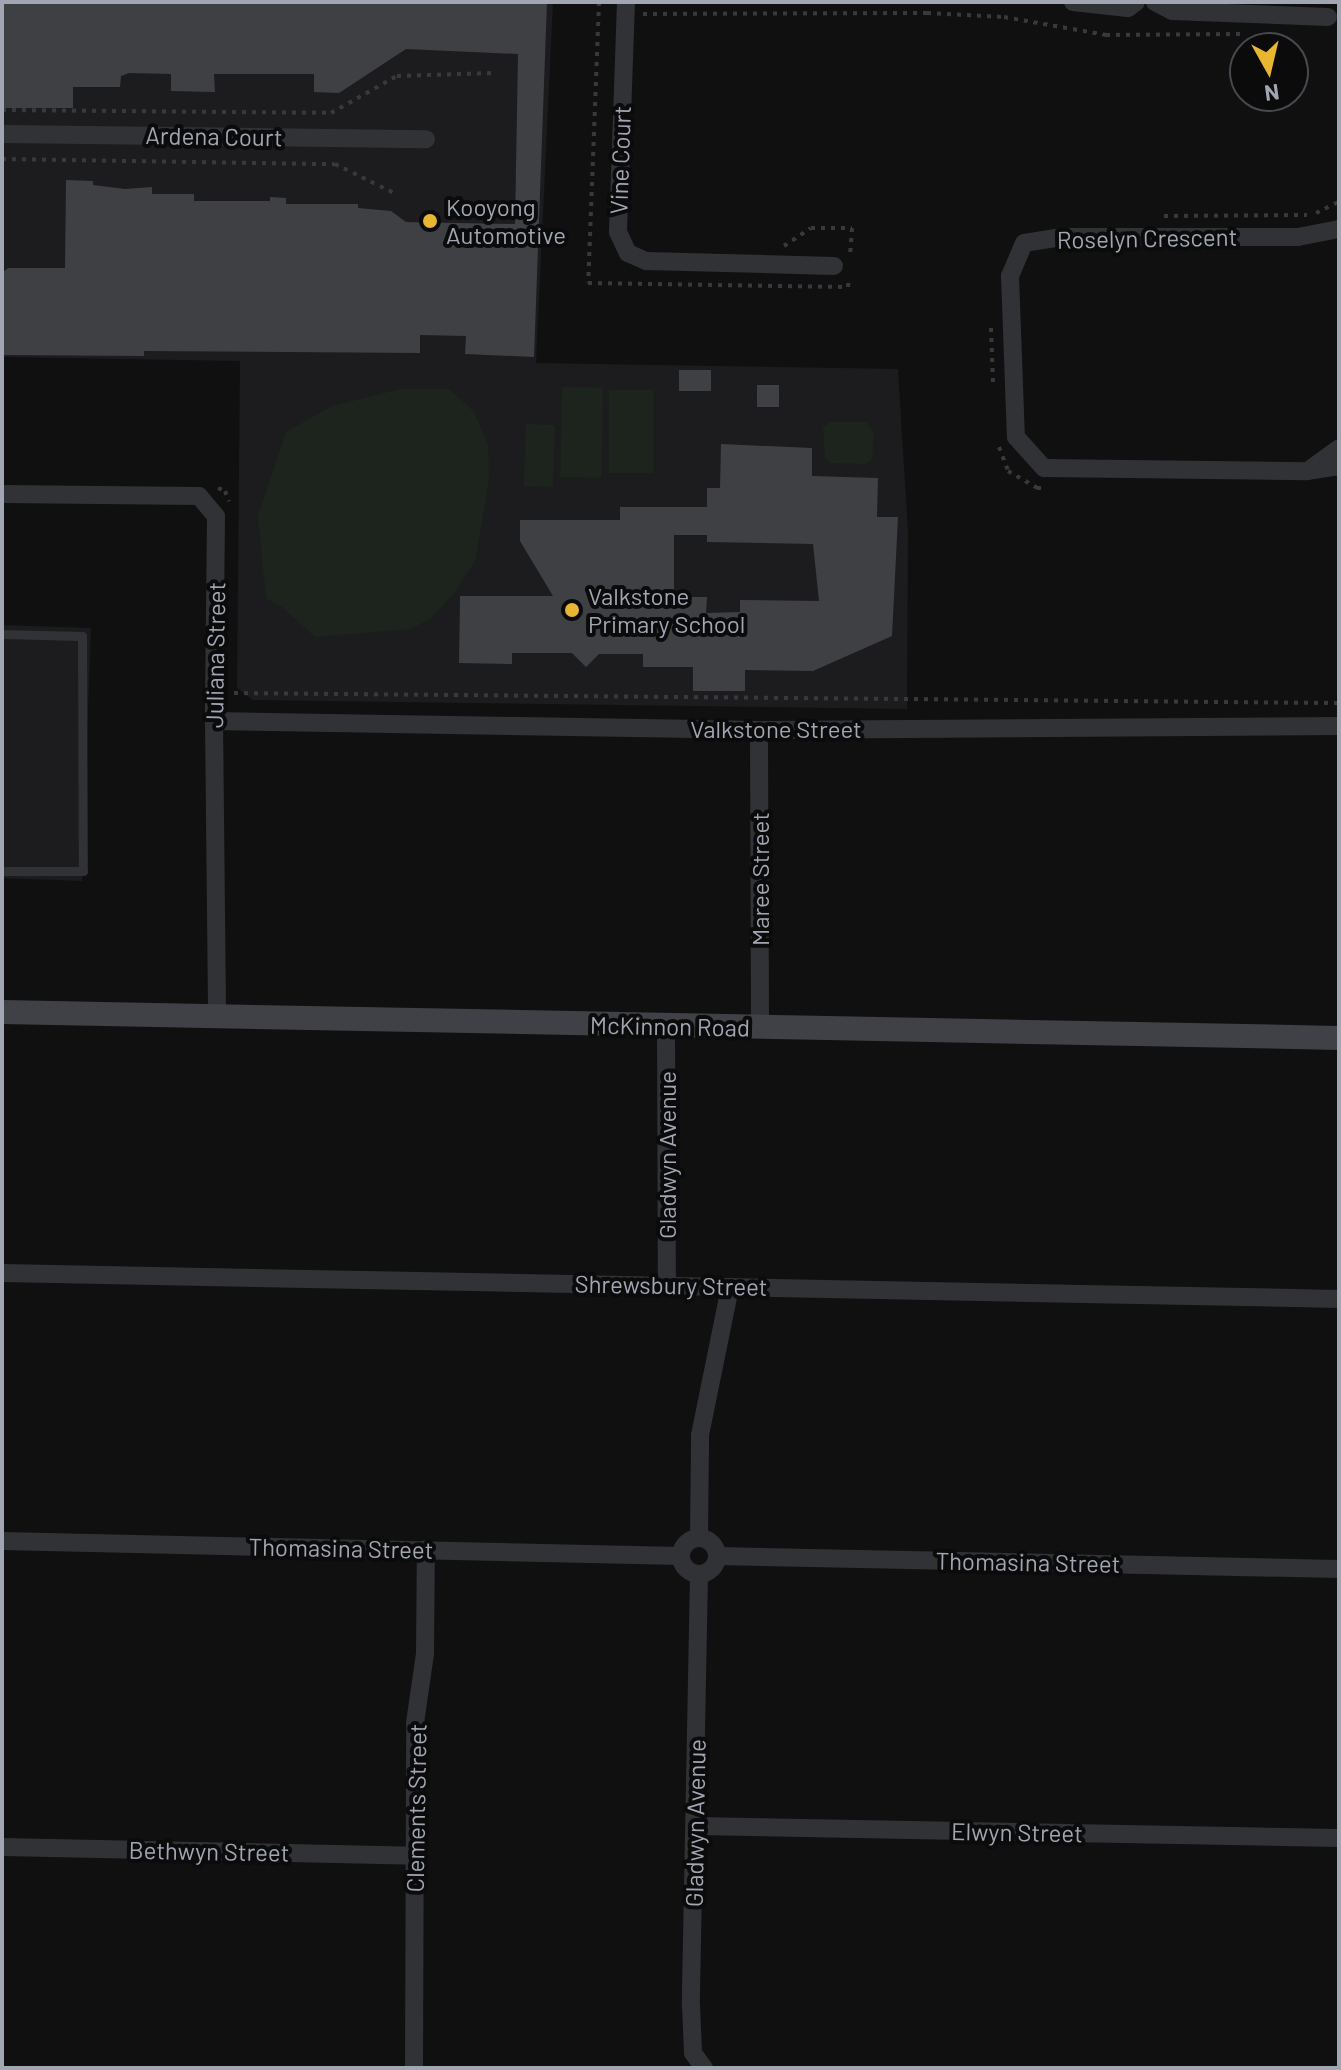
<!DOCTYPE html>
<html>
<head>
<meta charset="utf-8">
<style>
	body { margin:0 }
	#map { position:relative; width:1341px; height:2070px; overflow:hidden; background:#101011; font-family:Barlow,sans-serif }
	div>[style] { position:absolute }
	.built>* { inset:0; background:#1c1c1e; transform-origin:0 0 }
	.green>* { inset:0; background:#1d241e; transform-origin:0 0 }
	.building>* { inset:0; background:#3f4044; transform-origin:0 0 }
	.path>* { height:4px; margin-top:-2px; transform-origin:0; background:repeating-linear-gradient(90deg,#37393d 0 4px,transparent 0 10px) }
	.lane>* { height:9px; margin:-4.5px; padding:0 4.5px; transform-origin:4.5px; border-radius:4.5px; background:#313236 }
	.street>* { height:18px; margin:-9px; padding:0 9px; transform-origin:9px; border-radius:9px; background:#313236 }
	.street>.ring { margin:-9px; padding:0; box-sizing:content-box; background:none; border:18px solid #313236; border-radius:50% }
	.secondary>* { height:24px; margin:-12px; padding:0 12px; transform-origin:12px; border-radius:12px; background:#3f4146 }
	.dots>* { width:22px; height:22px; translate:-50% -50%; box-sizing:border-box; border:4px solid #0b0b0c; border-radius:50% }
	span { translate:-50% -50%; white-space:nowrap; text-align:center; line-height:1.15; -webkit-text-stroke:8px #0b0b0c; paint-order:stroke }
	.street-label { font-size:24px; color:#a2a6b2 }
	.poi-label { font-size:24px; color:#a2a6b2 }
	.left { translate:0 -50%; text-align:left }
	.frame { position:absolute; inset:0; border:4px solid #a2a6b2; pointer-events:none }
	.north { position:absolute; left:1229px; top:32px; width:80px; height:80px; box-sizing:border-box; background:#0b0b0c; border:2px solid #47494e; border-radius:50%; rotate:172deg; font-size:22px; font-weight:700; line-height:32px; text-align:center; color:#a2a6b2 }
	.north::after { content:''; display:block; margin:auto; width:28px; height:36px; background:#e8b631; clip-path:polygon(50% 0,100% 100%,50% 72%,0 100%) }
</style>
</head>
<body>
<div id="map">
	<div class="built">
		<div style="clip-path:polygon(2px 2px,553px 2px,536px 363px,898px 369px,908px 532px,907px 709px,253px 700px,237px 688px,240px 361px,2px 357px)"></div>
		<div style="left:2px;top:625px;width:89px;height:253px;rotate:2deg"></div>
	</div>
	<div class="green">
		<div style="left:562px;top:387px;width:41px;height:90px;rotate:1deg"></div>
		<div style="clip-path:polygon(400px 389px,449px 389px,474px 412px,488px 445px,489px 479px,475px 561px,455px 592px,430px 619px,410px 629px,315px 637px,282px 607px,266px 598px,258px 516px,286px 432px,332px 406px)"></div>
		<div style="left:609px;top:390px;width:44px;height:83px"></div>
		<div style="clip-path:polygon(830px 422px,866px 422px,874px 432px,872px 459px,865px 464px,831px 463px,825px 457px,823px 428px)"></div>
		<div style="left:526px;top:424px;width:29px;height:62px;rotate:2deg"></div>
	</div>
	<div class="building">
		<div style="clip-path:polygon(2px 2px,547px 2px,534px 357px,465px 354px,466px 336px,420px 335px,420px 353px,144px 351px,144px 356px,2px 355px,2px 273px,8px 268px,65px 268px,66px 180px,93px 181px,93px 185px,125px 189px,152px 187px,152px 194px,194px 194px,194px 201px,270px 201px,270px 197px,286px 198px,286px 204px,358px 204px,358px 208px,391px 211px,406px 222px,515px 224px,518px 54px,406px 49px,339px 93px,314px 92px,314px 74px,214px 74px,215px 92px,171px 91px,171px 74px,129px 73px,121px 76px,120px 87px,73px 87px,73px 108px,2px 108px)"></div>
		<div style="left:679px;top:370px;width:32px;height:21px"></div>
		<div style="left:757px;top:385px;width:22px;height:22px"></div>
		<div style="clip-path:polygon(evenodd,721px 444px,812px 448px,812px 476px,878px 478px,877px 517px,898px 517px,892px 636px,813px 671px,745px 670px,745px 691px,693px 691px,693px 667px,643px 667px,643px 654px,599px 654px,586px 667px,572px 653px,512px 653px,512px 664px,459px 663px,460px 596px,553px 596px,520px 541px,520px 520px,620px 520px,620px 507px,707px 507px,707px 488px,720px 488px,721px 444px,674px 535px,707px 535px,707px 542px,813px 544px,819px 601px,740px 600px,740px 612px,706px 613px,707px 597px,674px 597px,674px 535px)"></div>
	</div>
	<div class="path">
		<div style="left:599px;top:2px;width:281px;rotate:92.2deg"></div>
		<div style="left:588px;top:283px;width:260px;rotate:0.9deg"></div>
		<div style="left:848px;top:287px;width:8px;rotate:-83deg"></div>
		<div style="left:643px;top:14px;width:284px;rotate:-0.2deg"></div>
		<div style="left:927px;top:13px;width:77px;rotate:3deg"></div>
		<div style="left:1004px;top:17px;width:104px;rotate:10deg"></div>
		<div style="left:1106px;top:35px;width:135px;rotate:-0.4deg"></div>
		<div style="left:2px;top:110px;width:329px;rotate:0.5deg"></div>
		<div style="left:331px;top:113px;width:76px;rotate:-29.3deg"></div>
		<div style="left:397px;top:76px;width:96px;rotate:-1.8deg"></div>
		<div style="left:2px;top:159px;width:333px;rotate:0.9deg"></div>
		<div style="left:335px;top:164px;width:68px;rotate:26.2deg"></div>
		<div style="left:1316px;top:213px;width:25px;rotate:-26deg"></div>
		<div style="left:1164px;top:216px;width:143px;rotate:-0.4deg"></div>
		<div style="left:784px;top:246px;width:32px;rotate:-34deg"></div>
		<div style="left:811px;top:228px;width:41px"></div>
		<div style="left:852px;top:228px;width:30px;rotate:94deg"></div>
		<div style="left:991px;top:328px;width:55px;rotate:87.9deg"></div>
		<div style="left:999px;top:447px;width:26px;rotate:69deg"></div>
		<div style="left:1008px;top:471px;width:34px;rotate:30deg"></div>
		<div style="left:1037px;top:488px;width:8px"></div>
		<div style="left:218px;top:488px;width:8px;rotate:23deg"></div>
		<div style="left:225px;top:491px;width:11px;rotate:68deg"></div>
		<div style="left:234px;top:693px;width:1105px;rotate:0.52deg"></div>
	</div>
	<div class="lane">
		<div style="left:2px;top:634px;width:80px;rotate:1.4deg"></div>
		<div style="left:82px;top:636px;width:235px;rotate:89.8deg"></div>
		<div style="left:83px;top:871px;width:81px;rotate:180deg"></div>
	</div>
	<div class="street">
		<div style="left:626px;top:2px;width:230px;rotate:92deg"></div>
		<div style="left:618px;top:232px;width:23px;rotate:65deg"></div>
		<div style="left:628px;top:253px;width:20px;rotate:24deg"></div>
		<div style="left:646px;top:261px;width:188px;rotate:1.5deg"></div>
		<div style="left:1073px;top:2px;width:55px;rotate:6.2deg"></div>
		<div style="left:1128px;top:8px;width:10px;rotate:-37deg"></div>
		<div style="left:1155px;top:2px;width:19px;rotate:28deg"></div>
		<div style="left:1172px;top:11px;width:156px;rotate:2.2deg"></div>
		<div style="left:2px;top:134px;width:424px;rotate:0.7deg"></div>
		<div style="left:1339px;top:229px;width:42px;rotate:169deg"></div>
		<div style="left:1298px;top:237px;width:236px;rotate:180deg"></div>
		<div style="left:1062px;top:237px;width:38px;rotate:171deg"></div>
		<div style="left:1024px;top:243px;width:36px;rotate:113deg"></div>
		<div style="left:1010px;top:276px;width:161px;rotate:87.9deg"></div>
		<div style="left:1016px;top:437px;width:42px;rotate:47.9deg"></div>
		<div style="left:1044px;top:468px;width:263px;rotate:0.7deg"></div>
		<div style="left:1307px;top:471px;width:32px;rotate:-9deg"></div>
		<div style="left:1309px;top:470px;width:37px;rotate:-36deg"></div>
		<div style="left:2px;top:494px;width:197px;rotate:0.6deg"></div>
		<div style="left:199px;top:496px;width:26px;rotate:50deg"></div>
		<div style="left:216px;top:516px;width:205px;rotate:90.6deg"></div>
		<div style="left:214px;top:721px;width:296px;rotate:89.4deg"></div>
		<div style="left:214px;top:721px;width:545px;rotate:0.95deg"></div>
		<div style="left:759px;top:730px;width:580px;rotate:-0.4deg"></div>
		<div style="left:759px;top:730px;width:298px;rotate:89.8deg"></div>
		<div style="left:666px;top:1026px;width:259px;rotate:89.8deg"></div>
		<div style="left:2px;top:1273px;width:1337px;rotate:1.11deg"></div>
		<div class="ring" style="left:681px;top:1538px;width:18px;height:18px"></div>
		<div style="left:699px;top:1538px;width:103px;rotate:-89.4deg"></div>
		<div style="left:700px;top:1435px;width:151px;rotate:-78.5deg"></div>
		<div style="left:2px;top:1541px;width:679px;rotate:1.27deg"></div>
		<div style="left:717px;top:1556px;width:622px;rotate:1.2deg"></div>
		<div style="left:699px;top:1575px;width:430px;rotate:91.1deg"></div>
		<div style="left:691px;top:2005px;width:48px;rotate:87.6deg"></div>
		<div style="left:693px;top:2053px;width:19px;rotate:54deg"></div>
		<div style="left:695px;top:1826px;width:644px;rotate:1.07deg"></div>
		<div style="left:2px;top:1847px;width:413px;rotate:1.2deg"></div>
		<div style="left:414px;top:2068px;width:345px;rotate:-89.8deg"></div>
		<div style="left:415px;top:1723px;width:70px;rotate:-81.8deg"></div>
		<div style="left:425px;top:1654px;width:105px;rotate:-89.5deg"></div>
	</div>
	<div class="secondary">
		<div style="left:2px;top:1012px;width:1337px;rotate:1.11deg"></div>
	</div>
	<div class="dots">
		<div style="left:430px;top:221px;background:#e8b631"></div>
		<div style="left:572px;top:610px;background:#e8b631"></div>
	</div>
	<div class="street-label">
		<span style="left:214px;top:136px;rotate:1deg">Ardena Court</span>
		<span style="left:620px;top:160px;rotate:-88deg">Vine Court</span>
		<span style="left:1147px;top:238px;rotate:-1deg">Roselyn Crescent</span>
		<span style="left:215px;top:655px;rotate:-89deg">Juliana Street</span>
		<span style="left:776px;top:729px">Valkstone Street</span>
		<span style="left:760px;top:879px;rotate:-90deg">Maree Street</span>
		<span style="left:670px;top:1026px;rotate:1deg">McKinnon Road</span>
		<span style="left:667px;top:1155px;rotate:-90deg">Gladwyn Avenue</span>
		<span style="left:671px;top:1285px;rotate:1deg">Shrewsbury Street</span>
		<span style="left:341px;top:1548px;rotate:1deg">Thomasina Street</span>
		<span style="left:1028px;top:1562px;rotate:1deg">Thomasina Street</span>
		<span style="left:416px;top:1808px;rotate:-89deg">Clements Street</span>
		<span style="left:695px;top:1823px;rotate:-89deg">Gladwyn Avenue</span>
		<span style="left:1017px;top:1832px;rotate:1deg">Elwyn Street</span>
		<span style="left:209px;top:1851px;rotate:1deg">Bethwyn Street</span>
	</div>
	<div class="poi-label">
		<span class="left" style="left:446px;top:221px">Kooyong<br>Automotive</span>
		<span class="left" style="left:588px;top:610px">Valkstone<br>Primary School</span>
	</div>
	<div class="frame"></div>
	<div class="north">N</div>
</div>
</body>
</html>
